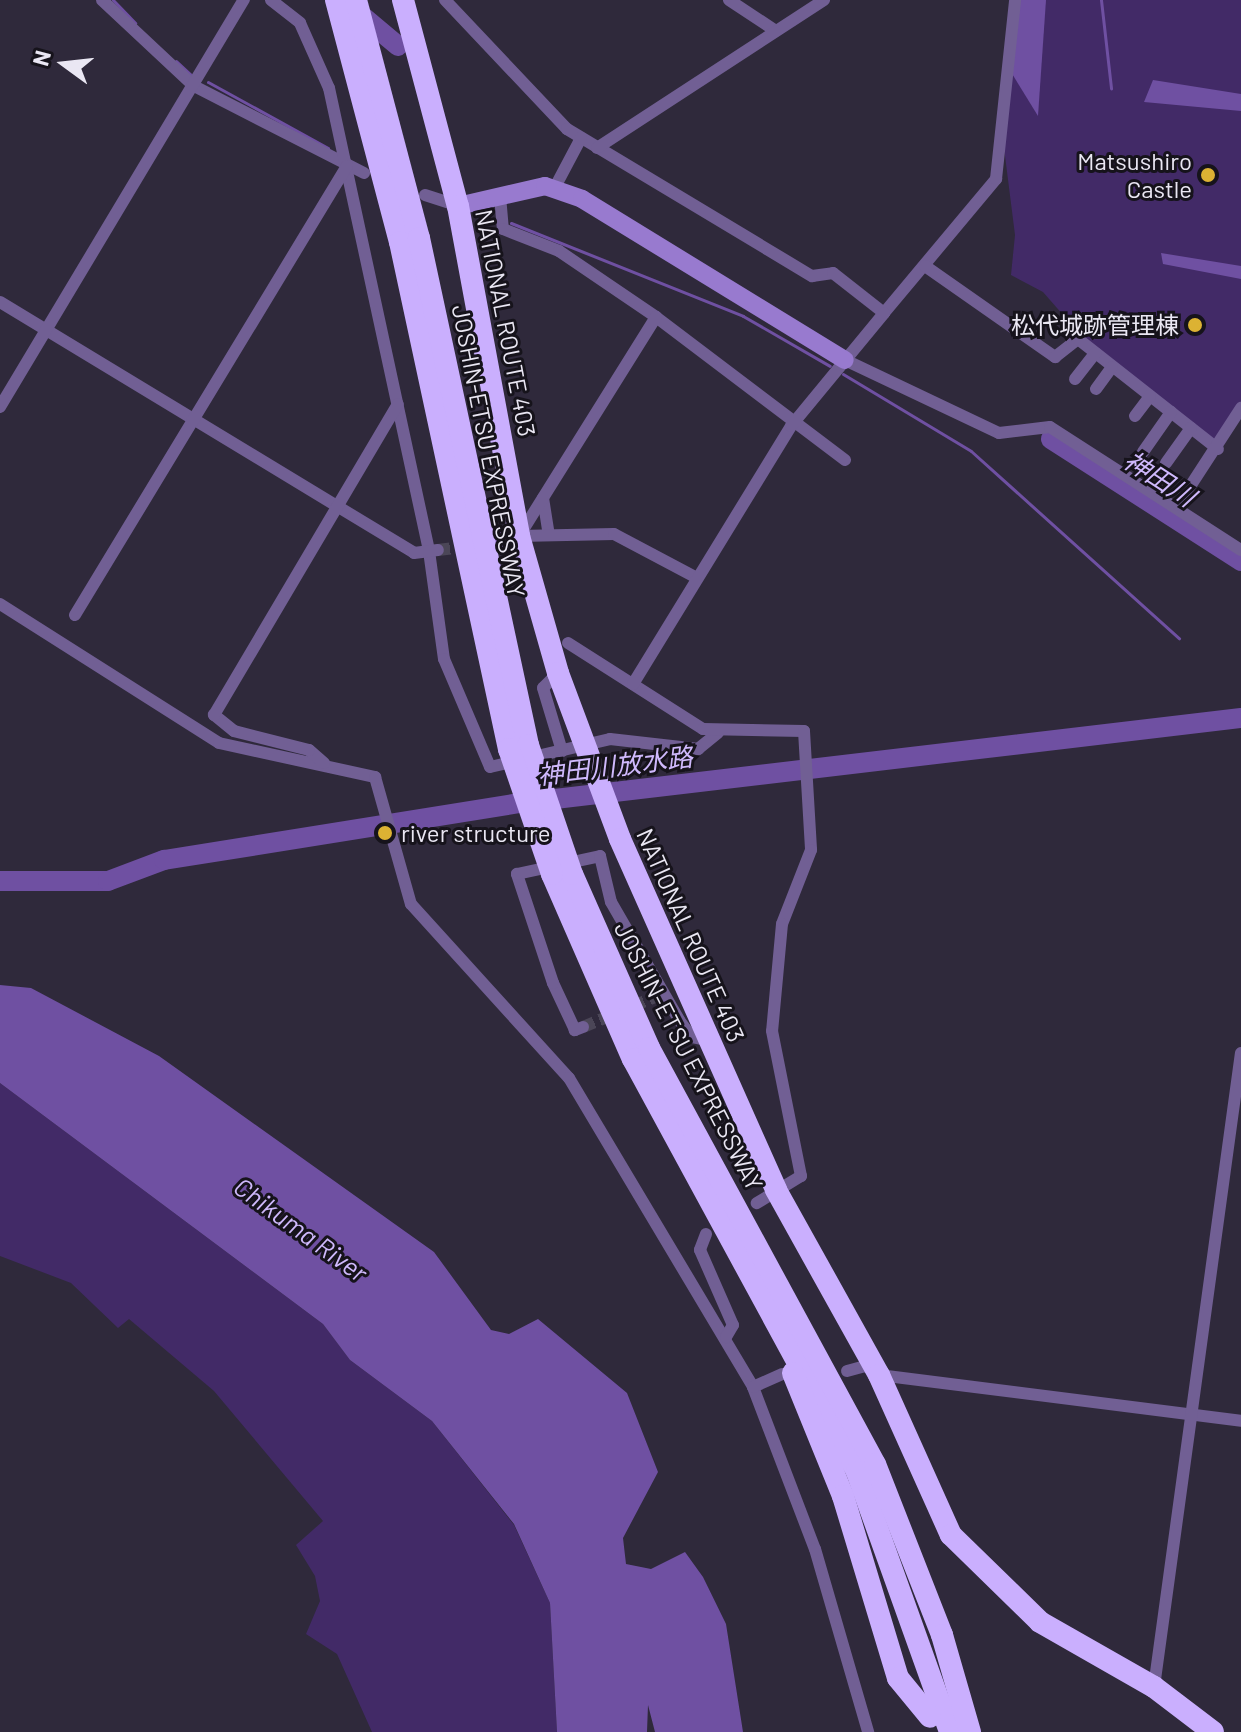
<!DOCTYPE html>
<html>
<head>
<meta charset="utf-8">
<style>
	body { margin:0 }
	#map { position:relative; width:1241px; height:1732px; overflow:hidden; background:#2f293b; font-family:Barlow,"Noto Sans JP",sans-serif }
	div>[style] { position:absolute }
	.green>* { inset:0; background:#422a67 }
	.water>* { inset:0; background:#6f50a2 }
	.stream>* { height:3px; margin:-1.5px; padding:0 1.5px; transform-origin:1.5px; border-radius:1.5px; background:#6f50a2 }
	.river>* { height:20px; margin:-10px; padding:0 10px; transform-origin:10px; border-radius:10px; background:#6f50a2 }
	.street-tunnel>* { height:12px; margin-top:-6px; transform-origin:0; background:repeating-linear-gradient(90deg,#4b4657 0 12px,transparent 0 18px) }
	.street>* { height:12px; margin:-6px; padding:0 6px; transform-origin:6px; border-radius:6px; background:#715f94 }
	.secondary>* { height:18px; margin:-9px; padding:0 9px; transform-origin:9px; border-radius:9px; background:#987acf }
	.highway>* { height:22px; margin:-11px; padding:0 11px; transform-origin:11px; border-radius:11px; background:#caaffe }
	.highway-bridge>* { height:22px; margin:-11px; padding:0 11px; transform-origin:11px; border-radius:11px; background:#caaffe }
	.dots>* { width:22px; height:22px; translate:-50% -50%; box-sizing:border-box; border:4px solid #16131b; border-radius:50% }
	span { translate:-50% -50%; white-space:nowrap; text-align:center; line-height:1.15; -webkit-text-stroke:6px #16131b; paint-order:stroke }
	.poi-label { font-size:24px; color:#eae7f3 }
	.right { translate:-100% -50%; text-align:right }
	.left { translate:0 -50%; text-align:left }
	.street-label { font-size:24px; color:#eae7f3 }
	.water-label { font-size:26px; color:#cfb9fc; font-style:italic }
	.north { position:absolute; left:24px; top:24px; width:80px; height:80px; -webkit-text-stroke:6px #16131b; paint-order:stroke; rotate:285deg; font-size:22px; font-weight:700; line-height:32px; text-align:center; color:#eae7f3 }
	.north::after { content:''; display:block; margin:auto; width:28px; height:36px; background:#eae7f3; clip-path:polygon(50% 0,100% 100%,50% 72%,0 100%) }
</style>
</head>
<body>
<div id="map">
	<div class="green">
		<div style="clip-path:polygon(1018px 0,1241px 0,1241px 402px,1219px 444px,1085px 340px,1043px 292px,1011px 275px,1015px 235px,1002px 132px)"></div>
		<div style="clip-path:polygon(0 1083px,323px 1324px,350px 1360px,432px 1421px,514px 1525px,550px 1603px,557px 1732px,372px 1732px,337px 1654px,306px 1634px,320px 1601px,315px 1576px,296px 1545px,323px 1521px,214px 1391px,129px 1319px,118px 1328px,71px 1283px,0 1256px)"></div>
	</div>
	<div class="water">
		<div style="clip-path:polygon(1018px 0,1046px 0,1038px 116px,1011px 72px)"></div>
		<div style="clip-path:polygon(1153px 80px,1241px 94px,1241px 111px,1144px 102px)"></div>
		<div style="clip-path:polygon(1161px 253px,1241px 266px,1241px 279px,1163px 264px)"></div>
		<div style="clip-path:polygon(0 985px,31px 988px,159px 1056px,434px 1252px,491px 1330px,509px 1334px,538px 1319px,627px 1393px,658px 1472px,623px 1538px,626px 1564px,651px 1569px,685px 1552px,703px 1577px,726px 1624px,743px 1732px,655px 1732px,648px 1705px,647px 1732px,557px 1732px,550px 1603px,514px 1524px,432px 1421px,350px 1360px,323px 1324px,0 1083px)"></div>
	</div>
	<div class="stream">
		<div style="left:113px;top:0;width:32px;rotate:46deg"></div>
		<div style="left:1101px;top:0;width:89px;rotate:83.5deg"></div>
		<div style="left:176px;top:61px;width:21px;rotate:43deg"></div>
		<div style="left:208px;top:82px;width:137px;rotate:28.8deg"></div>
		<div style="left:511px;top:223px;width:250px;rotate:21.8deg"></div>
		<div style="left:743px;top:316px;width:100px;rotate:29.9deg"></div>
		<div style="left:843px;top:374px;width:149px;rotate:31deg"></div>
		<div style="left:971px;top:451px;width:280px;rotate:42deg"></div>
		<div style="left:1226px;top:712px;width:10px;rotate:45deg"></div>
	</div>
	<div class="river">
		<div style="left:355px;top:10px;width:56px;rotate:39.9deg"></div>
		<div style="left:1051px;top:439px;width:226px;rotate:32.7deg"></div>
		<div style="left:0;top:881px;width:108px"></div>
		<div style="left:108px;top:881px;width:60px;rotate:-20.6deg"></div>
		<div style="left:164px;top:860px;width:362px;rotate:-9.1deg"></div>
		<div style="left:521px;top:803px;width:725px;rotate:-6.73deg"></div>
	</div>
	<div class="street-tunnel">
		<div style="left:438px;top:550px;width:31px;rotate:-7deg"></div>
		<div style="left:583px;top:1027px;width:78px;rotate:-22.6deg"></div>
	</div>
	<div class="street">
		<div style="left:102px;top:0;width:126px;rotate:43.1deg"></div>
		<div style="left:194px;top:86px;width:191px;rotate:27.1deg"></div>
		<div style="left:271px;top:0;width:37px;rotate:38deg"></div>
		<div style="left:300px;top:23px;width:71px;rotate:66deg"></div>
		<div style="left:329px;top:88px;width:474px;rotate:77.8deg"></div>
		<div style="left:429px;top:551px;width:109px;rotate:82.1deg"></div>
		<div style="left:444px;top:659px;width:117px;rotate:66.9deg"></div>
		<div style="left:490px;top:767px;width:123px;rotate:-13.1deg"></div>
		<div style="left:610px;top:739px;width:89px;rotate:6.5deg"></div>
		<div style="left:698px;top:749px;width:26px;rotate:-39deg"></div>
		<div style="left:445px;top:0;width:178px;rotate:46.6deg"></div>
		<div style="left:567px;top:129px;width:286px;rotate:31deg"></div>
		<div style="left:812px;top:276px;width:21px;rotate:-8deg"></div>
		<div style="left:833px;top:273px;width:65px;rotate:38.1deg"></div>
		<div style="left:884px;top:313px;width:175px;rotate:-50.1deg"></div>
		<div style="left:996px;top:179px;width:180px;rotate:-83.9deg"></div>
		<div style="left:729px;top:0;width:53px;rotate:33.4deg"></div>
		<div style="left:597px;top:148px;width:271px;rotate:-33.1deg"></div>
		<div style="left:554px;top:189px;width:58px;rotate:-62.1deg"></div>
		<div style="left:425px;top:195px;width:35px;rotate:18deg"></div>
		<div style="left:500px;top:196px;width:33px;rotate:85deg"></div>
		<div style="left:503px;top:229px;width:60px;rotate:21.4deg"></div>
		<div style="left:559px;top:251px;width:117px;rotate:34.2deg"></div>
		<div style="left:656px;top:317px;width:237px;rotate:37.1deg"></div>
		<div style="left:925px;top:266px;width:159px;rotate:35deg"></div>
		<div style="left:1055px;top:357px;width:29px;rotate:-38deg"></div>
		<div style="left:1078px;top:339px;width:178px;rotate:38.2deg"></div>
		<div style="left:0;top:302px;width:484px;rotate:31.2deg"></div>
		<div style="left:414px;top:553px;width:24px;rotate:-7deg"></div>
		<div style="left:845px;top:360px;width:170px;rotate:25.4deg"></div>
		<div style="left:999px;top:433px;width:51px;rotate:-6.7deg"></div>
		<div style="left:1050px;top:427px;width:227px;rotate:32.8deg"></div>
		<div style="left:1075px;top:379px;width:33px;rotate:-52deg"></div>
		<div style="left:1096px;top:389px;width:27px;rotate:-54deg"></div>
		<div style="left:0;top:407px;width:475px;rotate:-59.1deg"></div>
		<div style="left:1135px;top:416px;width:25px;rotate:-53deg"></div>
		<div style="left:1143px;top:452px;width:49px;rotate:-55deg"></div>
		<div style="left:1166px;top:463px;width:43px;rotate:-54.5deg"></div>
		<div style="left:543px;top:498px;width:36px;rotate:81deg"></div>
		<div style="left:1178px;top:505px;width:116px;rotate:-57deg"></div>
		<div style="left:521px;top:533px;width:255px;rotate:-58deg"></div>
		<div style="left:519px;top:536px;width:95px;rotate:-1.2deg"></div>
		<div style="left:614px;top:534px;width:94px;rotate:27.9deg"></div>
		<div style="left:0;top:604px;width:259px;rotate:32.4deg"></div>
		<div style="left:219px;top:743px;width:160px;rotate:12.3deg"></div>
		<div style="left:375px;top:777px;width:132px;rotate:74.2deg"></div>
		<div style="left:411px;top:904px;width:235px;rotate:47.8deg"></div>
		<div style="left:569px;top:1078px;width:360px;rotate:59.2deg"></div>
		<div style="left:753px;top:1387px;width:173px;rotate:69.1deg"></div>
		<div style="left:815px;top:1549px;width:191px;rotate:73.8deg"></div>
		<div style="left:75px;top:615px;width:525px;rotate:-58.79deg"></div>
		<div style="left:568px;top:643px;width:160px;rotate:32.5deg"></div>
		<div style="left:703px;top:729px;width:101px;rotate:1.1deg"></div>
		<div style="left:804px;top:731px;width:119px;rotate:86.6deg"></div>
		<div style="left:811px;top:850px;width:79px;rotate:111.4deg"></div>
		<div style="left:782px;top:924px;width:107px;rotate:95.3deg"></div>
		<div style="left:772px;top:1031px;width:148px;rotate:78.7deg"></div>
		<div style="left:801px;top:1176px;width:52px;rotate:148.5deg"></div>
		<div style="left:558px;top:673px;width:21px;rotate:135deg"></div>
		<div style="left:543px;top:688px;width:66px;rotate:73.2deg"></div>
		<div style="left:633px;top:684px;width:303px;rotate:-58.5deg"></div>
		<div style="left:791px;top:426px;width:146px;rotate:-50.5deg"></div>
		<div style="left:324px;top:763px;width:20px;rotate:-139deg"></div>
		<div style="left:309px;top:750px;width:77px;rotate:-165.8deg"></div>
		<div style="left:234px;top:731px;width:26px;rotate:-141deg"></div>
		<div style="left:214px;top:715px;width:361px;rotate:-59.4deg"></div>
		<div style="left:583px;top:1027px;width:9px;rotate:159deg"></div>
		<div style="left:575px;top:1030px;width:52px;rotate:-115.1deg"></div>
		<div style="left:553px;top:983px;width:115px;rotate:-108.3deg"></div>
		<div style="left:517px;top:874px;width:85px;rotate:-12.2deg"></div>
		<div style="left:600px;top:856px;width:47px;rotate:76.6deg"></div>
		<div style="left:611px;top:902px;width:136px;rotate:60deg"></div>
		<div style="left:679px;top:1020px;width:21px;rotate:53deg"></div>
		<div style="left:692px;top:1037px;width:16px;rotate:11deg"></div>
		<div style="left:706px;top:1234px;width:17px;rotate:111deg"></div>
		<div style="left:700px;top:1250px;width:82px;rotate:66.3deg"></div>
		<div style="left:733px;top:1325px;width:14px;rotate:120deg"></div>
		<div style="left:847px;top:1371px;width:20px;rotate:-15deg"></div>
		<div style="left:866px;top:1366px;width:16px;rotate:35deg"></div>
		<div style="left:879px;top:1375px;width:365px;rotate:7.2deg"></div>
		<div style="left:753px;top:1387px;width:32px;rotate:-24deg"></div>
		<div style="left:1154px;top:1687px;width:640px;rotate:-82.19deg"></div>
	</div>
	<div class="secondary">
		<div style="left:458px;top:206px;width:89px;rotate:-12.9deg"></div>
		<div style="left:545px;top:186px;width:39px;rotate:19deg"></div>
		<div style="left:582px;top:199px;width:308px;rotate:31.5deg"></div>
		<div style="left:499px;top:541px;width:21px;rotate:-14deg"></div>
	</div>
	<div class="highway">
		<div style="left:336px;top:0;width:250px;rotate:75.2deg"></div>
		<div style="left:400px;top:242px;width:519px;rotate:77.87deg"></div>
		<div style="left:356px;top:0;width:246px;rotate:75.2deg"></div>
		<div style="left:419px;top:238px;width:519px;rotate:77.87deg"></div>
		<div style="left:403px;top:0;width:213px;rotate:75.1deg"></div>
		<div style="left:458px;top:206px;width:336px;rotate:79.5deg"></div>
		<div style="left:519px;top:536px;width:142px;rotate:74.1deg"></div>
		<div style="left:558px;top:673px;width:177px;rotate:69.5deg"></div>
		<div style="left:620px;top:839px;width:384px;rotate:66deg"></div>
		<div style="left:776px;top:1190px;width:212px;rotate:60.9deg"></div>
		<div style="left:879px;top:1375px;width:175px;rotate:65.8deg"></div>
		<div style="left:951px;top:1535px;width:124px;rotate:44.3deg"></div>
		<div style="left:1040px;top:1622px;width:131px;rotate:29.7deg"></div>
		<div style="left:1154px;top:1687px;width:74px;rotate:37.3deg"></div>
		<div style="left:552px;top:874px;width:202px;rotate:66.4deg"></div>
		<div style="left:633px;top:1059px;width:470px;rotate:61.5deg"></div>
		<div style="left:857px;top:1472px;width:276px;rotate:70.3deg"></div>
		<div style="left:572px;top:874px;width:190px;rotate:66.1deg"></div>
		<div style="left:649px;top:1048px;width:473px;rotate:61.5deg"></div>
		<div style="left:875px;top:1464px;width:184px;rotate:68.6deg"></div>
		<div style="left:942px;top:1635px;width:101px;rotate:73.9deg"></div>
		<div style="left:793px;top:1373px;width:133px;rotate:67.9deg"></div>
		<div style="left:843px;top:1496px;width:190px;rotate:73.2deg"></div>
		<div style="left:898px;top:1678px;width:50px;rotate:50.6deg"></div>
	</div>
	<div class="highway-bridge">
		<div style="left:528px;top:745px;width:136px;rotate:71.2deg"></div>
		<div style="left:509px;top:749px;width:132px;rotate:71deg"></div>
	</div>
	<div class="dots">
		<div style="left:1208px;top:175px;background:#dcb233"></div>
		<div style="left:1195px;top:325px;background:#dcb233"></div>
		<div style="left:385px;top:833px;background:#dcb233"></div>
	</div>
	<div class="poi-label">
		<span class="right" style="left:1192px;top:175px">Matsushiro<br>Castle</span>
		<span class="right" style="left:1179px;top:325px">松代城跡管理棟</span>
		<span class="left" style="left:401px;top:833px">river structure</span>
	</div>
	<div class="street-label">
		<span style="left:506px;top:323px;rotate:79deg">NATIONAL ROUTE 403</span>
		<span style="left:489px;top:451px;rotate:79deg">JOSHIN-ETSU EXPRESSWAY</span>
		<span style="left:691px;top:935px;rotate:66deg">NATIONAL ROUTE 403</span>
		<span style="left:689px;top:1056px;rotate:63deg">JOSHIN-ETSU EXPRESSWAY</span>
	</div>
	<div class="water-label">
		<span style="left:1160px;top:478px;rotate:33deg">神田川</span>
		<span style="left:615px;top:765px;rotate:-7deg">神田川放水路</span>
		<span style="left:301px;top:1229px;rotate:36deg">Chikuma River</span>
	</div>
	<div class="north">N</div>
</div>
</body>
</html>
